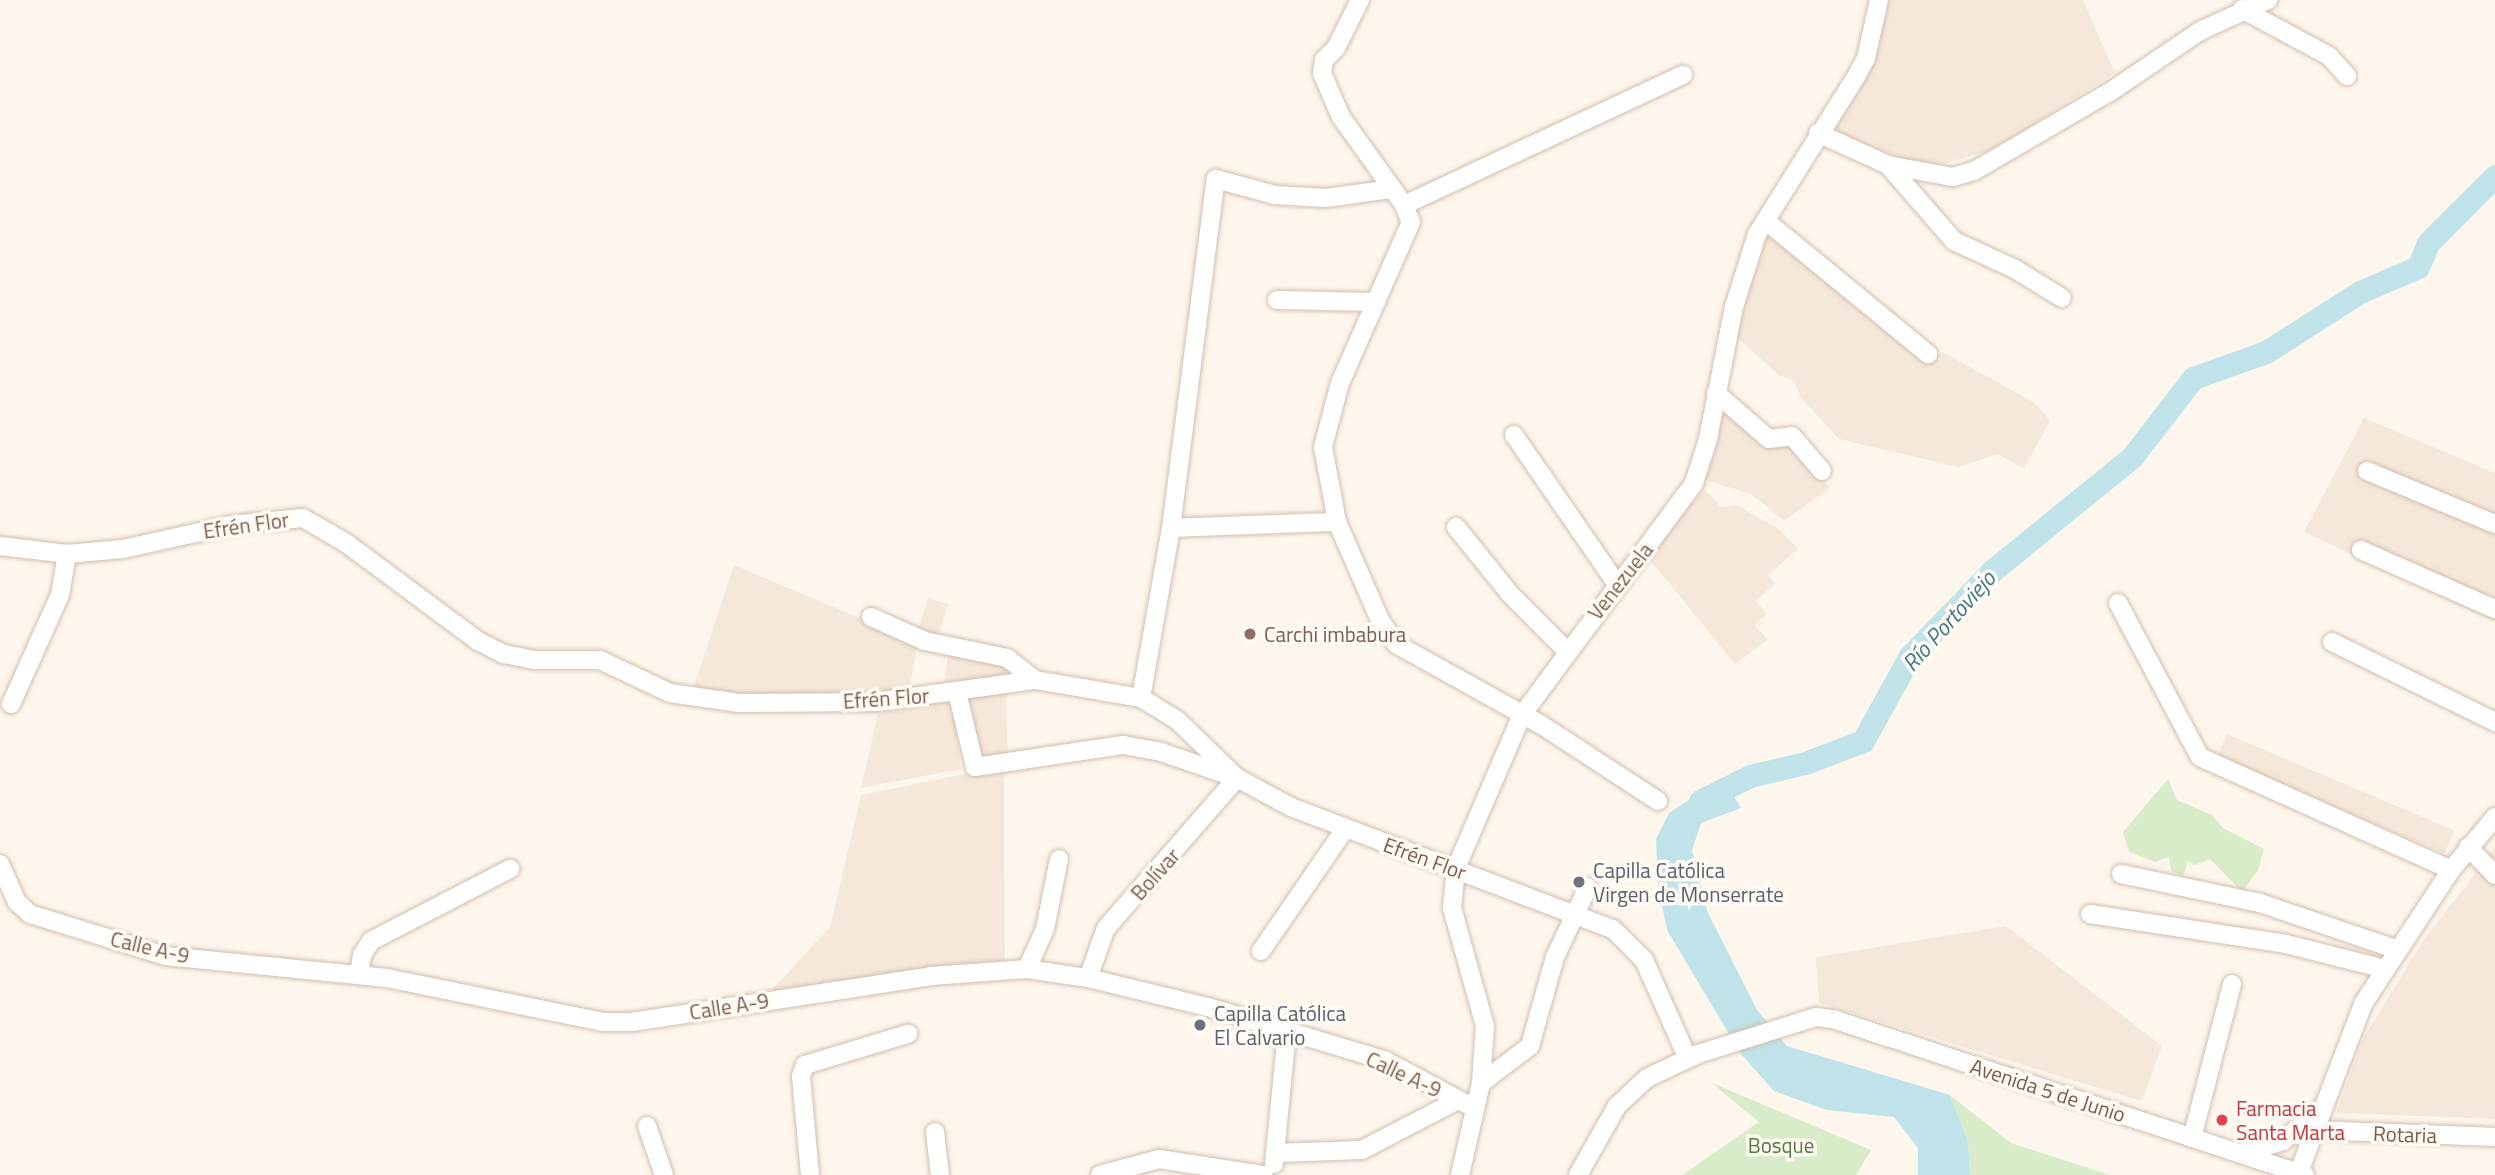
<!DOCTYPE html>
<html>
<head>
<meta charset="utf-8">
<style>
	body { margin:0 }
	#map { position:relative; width:2495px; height:1175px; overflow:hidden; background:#fdf6ec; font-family:"Titillium Web",sans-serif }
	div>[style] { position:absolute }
	.residential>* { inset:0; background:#f5e8da; transform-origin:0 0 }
	.green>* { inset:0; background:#d8ecc9 }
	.water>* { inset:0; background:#bfe3e8 }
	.river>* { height:23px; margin:-11.5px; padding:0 11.5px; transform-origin:11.5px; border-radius:11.5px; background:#bfe3e8 }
	.roads { filter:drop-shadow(0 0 2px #d1beb0) drop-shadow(0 0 2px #d1beb0) }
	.minor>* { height:18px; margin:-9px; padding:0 9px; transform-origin:9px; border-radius:9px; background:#fff }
	.dots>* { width:19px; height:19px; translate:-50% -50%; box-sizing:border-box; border:4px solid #fffaf3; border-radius:50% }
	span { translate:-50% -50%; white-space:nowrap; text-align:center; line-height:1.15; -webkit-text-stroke:7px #fffaf3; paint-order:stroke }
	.street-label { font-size:21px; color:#7a5c4d }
	.education-label { font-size:21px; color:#785e54 }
	.left { translate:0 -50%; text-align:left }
	.worship-label { font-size:21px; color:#5b616d }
	.health-label { font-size:21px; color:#be3a42 }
	.park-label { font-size:21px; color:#537a41 }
	.water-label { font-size:23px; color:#437c86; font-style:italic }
</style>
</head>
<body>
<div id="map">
	<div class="residential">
		<div style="clip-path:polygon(1888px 0,2083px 0,2115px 73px,1992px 150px,1928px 168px,1832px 131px,1870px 70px)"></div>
		<div style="clip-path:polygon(1769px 232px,1816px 267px,1862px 312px,1930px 361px,1943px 352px,2035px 403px,2050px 421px,2024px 469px,1998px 454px,1958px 467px,1839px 439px,1801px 398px,1794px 381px,1779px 375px,1733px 334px)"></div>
		<div style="clip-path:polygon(1719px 401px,1791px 445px,1830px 488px,1784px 521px,1751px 494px,1702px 479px)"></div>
		<div style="clip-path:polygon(2364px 418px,2495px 473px,2495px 621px,2304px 532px)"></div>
		<div style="clip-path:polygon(1705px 490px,1721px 507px,1736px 505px,1780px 530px,1798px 549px,1768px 575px,1775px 584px,1756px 601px,1767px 614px,1755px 625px,1768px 640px,1735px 664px,1645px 554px)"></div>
		<div style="clip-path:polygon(734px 565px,918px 643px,909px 691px,859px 699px,764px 699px,693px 689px)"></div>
		<div style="left:928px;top:598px;width:21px;height:34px;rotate:17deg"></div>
		<div style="clip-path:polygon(949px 648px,987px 654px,1015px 672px,944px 687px)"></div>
		<div style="clip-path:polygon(1006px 691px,1008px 760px,974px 765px,965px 696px)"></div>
		<div style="clip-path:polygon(953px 699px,961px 769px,861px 788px,878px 714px)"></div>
		<div style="left:2227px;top:734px;width:247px;height:25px;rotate:23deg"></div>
		<div style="clip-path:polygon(1004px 766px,1005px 965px,850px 979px,770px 992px,830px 927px,861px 795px)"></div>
		<div style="clip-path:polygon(2495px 848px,2495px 1119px,2336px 1113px,2363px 1039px,2423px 941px)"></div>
		<div style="clip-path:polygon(2006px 926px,2162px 1046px,2142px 1101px,1819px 1003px,1816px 957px)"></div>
	</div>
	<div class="green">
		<div style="clip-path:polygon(2168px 779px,2177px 800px,2212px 815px,2223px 828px,2264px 849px,2258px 870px,2242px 892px,2210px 859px,2194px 865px,2188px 861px,2183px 876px,2171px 871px,2169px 857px,2155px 862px,2129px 852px,2123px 832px)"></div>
		<div style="clip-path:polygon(1712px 1083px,1871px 1150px,1856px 1175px,1682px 1175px,1759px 1122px)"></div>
		<div style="clip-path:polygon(1950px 1095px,2011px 1143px,2110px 1175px,1970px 1175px,1968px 1142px)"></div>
	</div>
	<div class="water">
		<div style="clip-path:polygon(1722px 778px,1741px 808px,1701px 823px,1692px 850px,1707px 911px,1757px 1010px,1787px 1046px,1950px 1095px,1968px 1142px,1970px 1175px,1918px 1175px,1918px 1148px,1894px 1117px,1827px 1110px,1774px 1091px,1741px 1054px,1667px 930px,1658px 885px,1656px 839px,1669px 813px)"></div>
	</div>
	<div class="river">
		<div style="left:1700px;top:801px;width:56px;rotate:-26.6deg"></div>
		<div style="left:1750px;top:776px;width:57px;rotate:-13.3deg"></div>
		<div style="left:1805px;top:763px;width:62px;rotate:-20.8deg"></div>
		<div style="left:1863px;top:741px;width:97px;rotate:-61.1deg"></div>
		<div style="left:1910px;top:656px;width:120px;rotate:-46deg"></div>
		<div style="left:1993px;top:570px;width:179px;rotate:-39.1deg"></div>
		<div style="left:2132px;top:457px;width:100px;rotate:-52.3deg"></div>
		<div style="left:2193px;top:378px;width:77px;rotate:-19.6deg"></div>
		<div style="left:2266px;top:352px;width:112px;rotate:-32.6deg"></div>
		<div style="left:2360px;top:292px;width:63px;rotate:-23.3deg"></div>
		<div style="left:2418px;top:267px;width:26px;rotate:-67deg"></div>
		<div style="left:2428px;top:243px;width:95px;rotate:-45deg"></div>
	</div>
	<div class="roads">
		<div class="minor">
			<div style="left:1360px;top:0;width:54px;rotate:116.6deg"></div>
			<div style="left:1336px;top:48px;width:17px;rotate:135deg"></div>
			<div style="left:1324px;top:60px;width:13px;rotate:99deg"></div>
			<div style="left:1322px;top:73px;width:48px;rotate:66.6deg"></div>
			<div style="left:1341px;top:117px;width:108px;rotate:54.4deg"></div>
			<div style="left:1404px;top:205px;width:18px;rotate:68deg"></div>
			<div style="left:1411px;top:222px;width:176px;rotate:113.8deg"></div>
			<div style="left:1340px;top:383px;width:66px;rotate:104.9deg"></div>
			<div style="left:1323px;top:447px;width:76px;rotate:79.4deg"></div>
			<div style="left:1337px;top:522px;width:107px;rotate:66.3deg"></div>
			<div style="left:1380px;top:620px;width:29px;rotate:56deg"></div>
			<div style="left:1396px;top:644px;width:165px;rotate:29.1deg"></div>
			<div style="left:1540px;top:724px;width:141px;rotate:33.1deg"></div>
			<div style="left:2242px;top:9px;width:99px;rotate:28.4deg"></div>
			<div style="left:2329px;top:56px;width:27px;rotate:48deg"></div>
			<div style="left:1818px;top:133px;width:77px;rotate:24.6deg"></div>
			<div style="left:1888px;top:165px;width:66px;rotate:10.5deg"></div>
			<div style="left:1953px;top:177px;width:22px;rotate:-16deg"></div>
			<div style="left:1974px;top:171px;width:157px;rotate:-30.2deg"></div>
			<div style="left:2110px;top:92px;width:109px;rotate:-34.1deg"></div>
			<div style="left:2200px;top:31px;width:75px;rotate:-24.5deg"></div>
			<div style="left:1888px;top:165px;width:101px;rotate:49deg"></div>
			<div style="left:1954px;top:241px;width:67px;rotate:24.7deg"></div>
			<div style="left:2015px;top:269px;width:55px;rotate:31.7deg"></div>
			<div style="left:1404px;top:205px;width:308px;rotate:-25deg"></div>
			<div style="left:1766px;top:221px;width:210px;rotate:39.4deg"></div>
			<div style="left:1277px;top:300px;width:99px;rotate:1.2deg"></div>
			<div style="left:1716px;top:393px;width:70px;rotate:41deg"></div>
			<div style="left:1769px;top:439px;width:23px;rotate:-7deg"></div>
			<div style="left:1792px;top:436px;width:46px;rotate:49.4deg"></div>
			<div style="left:1514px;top:435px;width:180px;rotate:55.4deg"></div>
			<div style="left:2367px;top:471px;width:139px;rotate:22.5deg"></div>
			<div style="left:1456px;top:527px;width:86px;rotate:51.1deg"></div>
			<div style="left:1510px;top:594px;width:81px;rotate:45deg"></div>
			<div style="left:1171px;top:528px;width:166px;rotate:-2.1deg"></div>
			<div style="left:0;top:546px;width:67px;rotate:6.8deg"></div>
			<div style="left:67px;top:554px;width:56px;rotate:-5.1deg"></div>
			<div style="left:123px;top:549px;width:111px;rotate:-12.5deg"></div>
			<div style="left:231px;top:525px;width:72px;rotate:-5.6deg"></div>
			<div style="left:303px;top:518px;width:50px;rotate:30.2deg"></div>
			<div style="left:346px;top:543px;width:164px;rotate:36.6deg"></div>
			<div style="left:478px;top:641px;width:29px;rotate:27deg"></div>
			<div style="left:504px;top:654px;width:32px;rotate:11deg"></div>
			<div style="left:535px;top:660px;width:65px"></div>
			<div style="left:600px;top:660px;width:77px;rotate:25.2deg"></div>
			<div style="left:670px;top:693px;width:70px;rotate:8.2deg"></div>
			<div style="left:739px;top:703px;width:137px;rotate:-0.4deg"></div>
			<div style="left:876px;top:702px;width:161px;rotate:-7.9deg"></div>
			<div style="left:1035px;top:680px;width:108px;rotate:9.6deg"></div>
			<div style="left:1141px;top:698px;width:42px;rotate:31.4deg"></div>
			<div style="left:1177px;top:720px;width:83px;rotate:44deg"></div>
			<div style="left:1237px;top:778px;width:61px;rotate:28.2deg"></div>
			<div style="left:1291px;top:807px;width:344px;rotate:20.8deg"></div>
			<div style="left:1613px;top:929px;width:44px;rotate:45deg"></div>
			<div style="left:1644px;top:960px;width:108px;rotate:66deg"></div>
			<div style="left:2361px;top:550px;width:146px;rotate:23.8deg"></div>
			<div style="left:2118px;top:603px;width:174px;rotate:62deg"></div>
			<div style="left:2200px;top:757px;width:275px;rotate:24.2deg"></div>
			<div style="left:871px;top:617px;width:59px;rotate:24deg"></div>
			<div style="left:925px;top:641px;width:84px;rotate:11.7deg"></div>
			<div style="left:1007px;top:658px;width:36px;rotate:38deg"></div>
			<div style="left:2332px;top:642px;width:182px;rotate:26.1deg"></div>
			<div style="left:957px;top:692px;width:77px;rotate:76.5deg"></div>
			<div style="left:975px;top:767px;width:150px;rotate:-8.5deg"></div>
			<div style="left:1123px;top:745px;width:39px;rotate:10deg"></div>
			<div style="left:1161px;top:752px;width:80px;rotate:18.9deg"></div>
			<div style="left:1237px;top:778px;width:199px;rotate:131.1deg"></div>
			<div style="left:1106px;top:928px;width:53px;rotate:109.8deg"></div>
			<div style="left:1141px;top:698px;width:173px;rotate:-80deg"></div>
			<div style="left:1171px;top:528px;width:352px;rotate:-82.7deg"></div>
			<div style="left:1216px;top:179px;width:61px;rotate:15.2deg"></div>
			<div style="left:1275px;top:195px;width:51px;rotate:3.4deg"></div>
			<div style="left:1326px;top:198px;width:67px;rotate:-7.8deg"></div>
			<div style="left:11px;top:704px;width:120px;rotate:-65.8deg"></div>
			<div style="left:60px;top:595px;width:42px;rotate:-80.3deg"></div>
			<div style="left:2468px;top:847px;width:39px;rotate:46deg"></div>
			<div style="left:0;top:864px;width:42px;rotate:65.9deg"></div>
			<div style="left:17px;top:902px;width:18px;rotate:43deg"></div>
			<div style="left:30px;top:914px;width:142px;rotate:17.2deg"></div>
			<div style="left:166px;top:956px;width:222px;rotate:5.7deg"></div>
			<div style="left:387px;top:978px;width:220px;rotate:11.5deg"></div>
			<div style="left:603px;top:1022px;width:29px"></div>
			<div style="left:632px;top:1022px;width:303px;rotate:-8.7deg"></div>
			<div style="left:931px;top:976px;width:96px;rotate:-4.2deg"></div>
			<div style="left:1027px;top:969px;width:62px;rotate:8.4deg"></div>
			<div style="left:1088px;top:978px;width:123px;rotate:13.6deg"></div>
			<div style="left:1208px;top:1007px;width:184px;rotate:16.8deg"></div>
			<div style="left:1384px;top:1060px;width:102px;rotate:28.1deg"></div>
			<div style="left:2121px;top:874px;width:142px;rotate:11.8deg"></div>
			<div style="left:2260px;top:903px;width:146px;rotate:18.8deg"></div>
			<div style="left:2090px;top:914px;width:198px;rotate:8.7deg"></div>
			<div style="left:2286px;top:944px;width:102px;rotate:14.2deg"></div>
			<div style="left:1261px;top:951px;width:148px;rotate:-55.5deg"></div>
			<div style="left:1027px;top:969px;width:44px;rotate:-65.8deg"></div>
			<div style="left:1045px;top:929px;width:71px;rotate:-78.7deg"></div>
			<div style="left:359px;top:974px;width:19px;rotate:-81deg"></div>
			<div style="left:362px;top:955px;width:17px;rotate:-57deg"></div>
			<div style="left:371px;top:941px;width:157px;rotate:-27.4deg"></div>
			<div style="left:1481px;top:1083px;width:61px;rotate:-37.1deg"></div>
			<div style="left:1530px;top:1046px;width:92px;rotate:-74.3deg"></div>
			<div style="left:1555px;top:957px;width:77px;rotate:-64.8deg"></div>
			<div style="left:647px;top:1126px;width:52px;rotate:70.9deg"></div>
			<div style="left:2314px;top:1130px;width:181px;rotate:2.2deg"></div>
			<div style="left:935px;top:1132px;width:43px;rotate:83.4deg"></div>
			<div style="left:2192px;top:1138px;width:159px;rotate:-75.4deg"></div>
			<div style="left:2245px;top:1152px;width:40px;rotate:-16deg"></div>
			<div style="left:2283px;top:1141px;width:48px;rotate:-40.7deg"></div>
			<div style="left:1276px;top:1153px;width:86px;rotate:-2deg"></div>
			<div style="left:1362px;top:1150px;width:108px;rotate:-27.5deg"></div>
			<div style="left:1274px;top:1164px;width:133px;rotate:-84.4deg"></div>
			<div style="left:2299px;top:1172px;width:180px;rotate:-69.1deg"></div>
			<div style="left:2363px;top:1004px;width:160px;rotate:-56.7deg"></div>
			<div style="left:2451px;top:870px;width:69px;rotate:-50.3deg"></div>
			<div style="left:810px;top:1175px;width:99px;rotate:-95.2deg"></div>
			<div style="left:801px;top:1076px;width:12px;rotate:-70deg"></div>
			<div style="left:805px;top:1065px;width:108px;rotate:-16.8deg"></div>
			<div style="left:1100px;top:1175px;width:61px;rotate:-15.2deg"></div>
			<div style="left:1159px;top:1159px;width:106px;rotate:8.7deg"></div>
			<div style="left:1460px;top:1175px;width:94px;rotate:-77.1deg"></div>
			<div style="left:1481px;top:1083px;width:57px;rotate:-86deg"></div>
			<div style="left:1485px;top:1026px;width:123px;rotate:-105.6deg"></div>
			<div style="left:1452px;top:908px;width:40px;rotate:-84.3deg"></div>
			<div style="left:1456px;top:868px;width:167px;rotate:-66.7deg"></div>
			<div style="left:1522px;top:715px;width:289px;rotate:-53.4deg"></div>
			<div style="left:1694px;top:483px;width:46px;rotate:-72.3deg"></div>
			<div style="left:1708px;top:439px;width:135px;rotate:-78.9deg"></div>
			<div style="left:1734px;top:307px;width:77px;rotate:-72.5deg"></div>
			<div style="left:1757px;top:234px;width:186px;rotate:-57.8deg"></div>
			<div style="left:1856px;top:77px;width:21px;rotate:-62deg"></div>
			<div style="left:1866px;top:58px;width:59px;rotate:-77.4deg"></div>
			<div style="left:1578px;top:1175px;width:79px;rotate:-60.5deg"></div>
			<div style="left:1617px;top:1106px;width:41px;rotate:-43deg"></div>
			<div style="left:1647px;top:1078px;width:56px;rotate:-25.2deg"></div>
			<div style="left:1698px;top:1054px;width:124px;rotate:-17.4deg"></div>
			<div style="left:1816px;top:1017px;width:17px;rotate:7deg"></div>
			<div style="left:1833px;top:1019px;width:497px;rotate:18.3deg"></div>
		</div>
	</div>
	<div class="dots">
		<div style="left:1250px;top:634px;background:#8d6e63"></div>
		<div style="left:1579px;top:882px;background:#6b7280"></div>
		<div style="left:1200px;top:1025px;background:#6b7280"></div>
		<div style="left:2222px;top:1120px;background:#e0444e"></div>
	</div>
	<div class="street-label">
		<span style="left:246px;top:525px;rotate:-8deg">Efrén Flor</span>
		<span style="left:1620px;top:581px;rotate:-52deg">Venezuela</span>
		<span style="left:886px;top:698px;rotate:-4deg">Efrén Flor</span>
		<span style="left:1425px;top:858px;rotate:20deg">Efrén Flor</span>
		<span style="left:1155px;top:874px;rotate:-48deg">Bolívar</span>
		<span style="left:150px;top:947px;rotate:13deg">Calle A-9</span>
		<span style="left:729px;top:1006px;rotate:-9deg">Calle A-9</span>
		<span style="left:1404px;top:1074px;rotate:25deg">Calle A-9</span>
		<span style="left:2048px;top:1090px;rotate:18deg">Avenida 5 de Junio</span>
		<span style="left:2405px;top:1134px;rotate:2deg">Rotaria</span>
	</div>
	<div class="education-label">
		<span class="left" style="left:1264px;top:634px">Carchi imbabura</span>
	</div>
	<div class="worship-label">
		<span class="left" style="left:1593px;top:882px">Capilla Católica<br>Virgen de Monserrate</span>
		<span class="left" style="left:1214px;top:1025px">Capilla Católica<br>El Calvario</span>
	</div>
	<div class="health-label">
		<span class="left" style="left:2236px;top:1120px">Farmacia<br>Santa Marta</span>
	</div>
	<div class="park-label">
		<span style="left:1781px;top:1145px">Bosque</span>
	</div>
	<div class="water-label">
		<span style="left:1949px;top:621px;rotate:-48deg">Río Portoviejo</span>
	</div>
</div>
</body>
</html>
